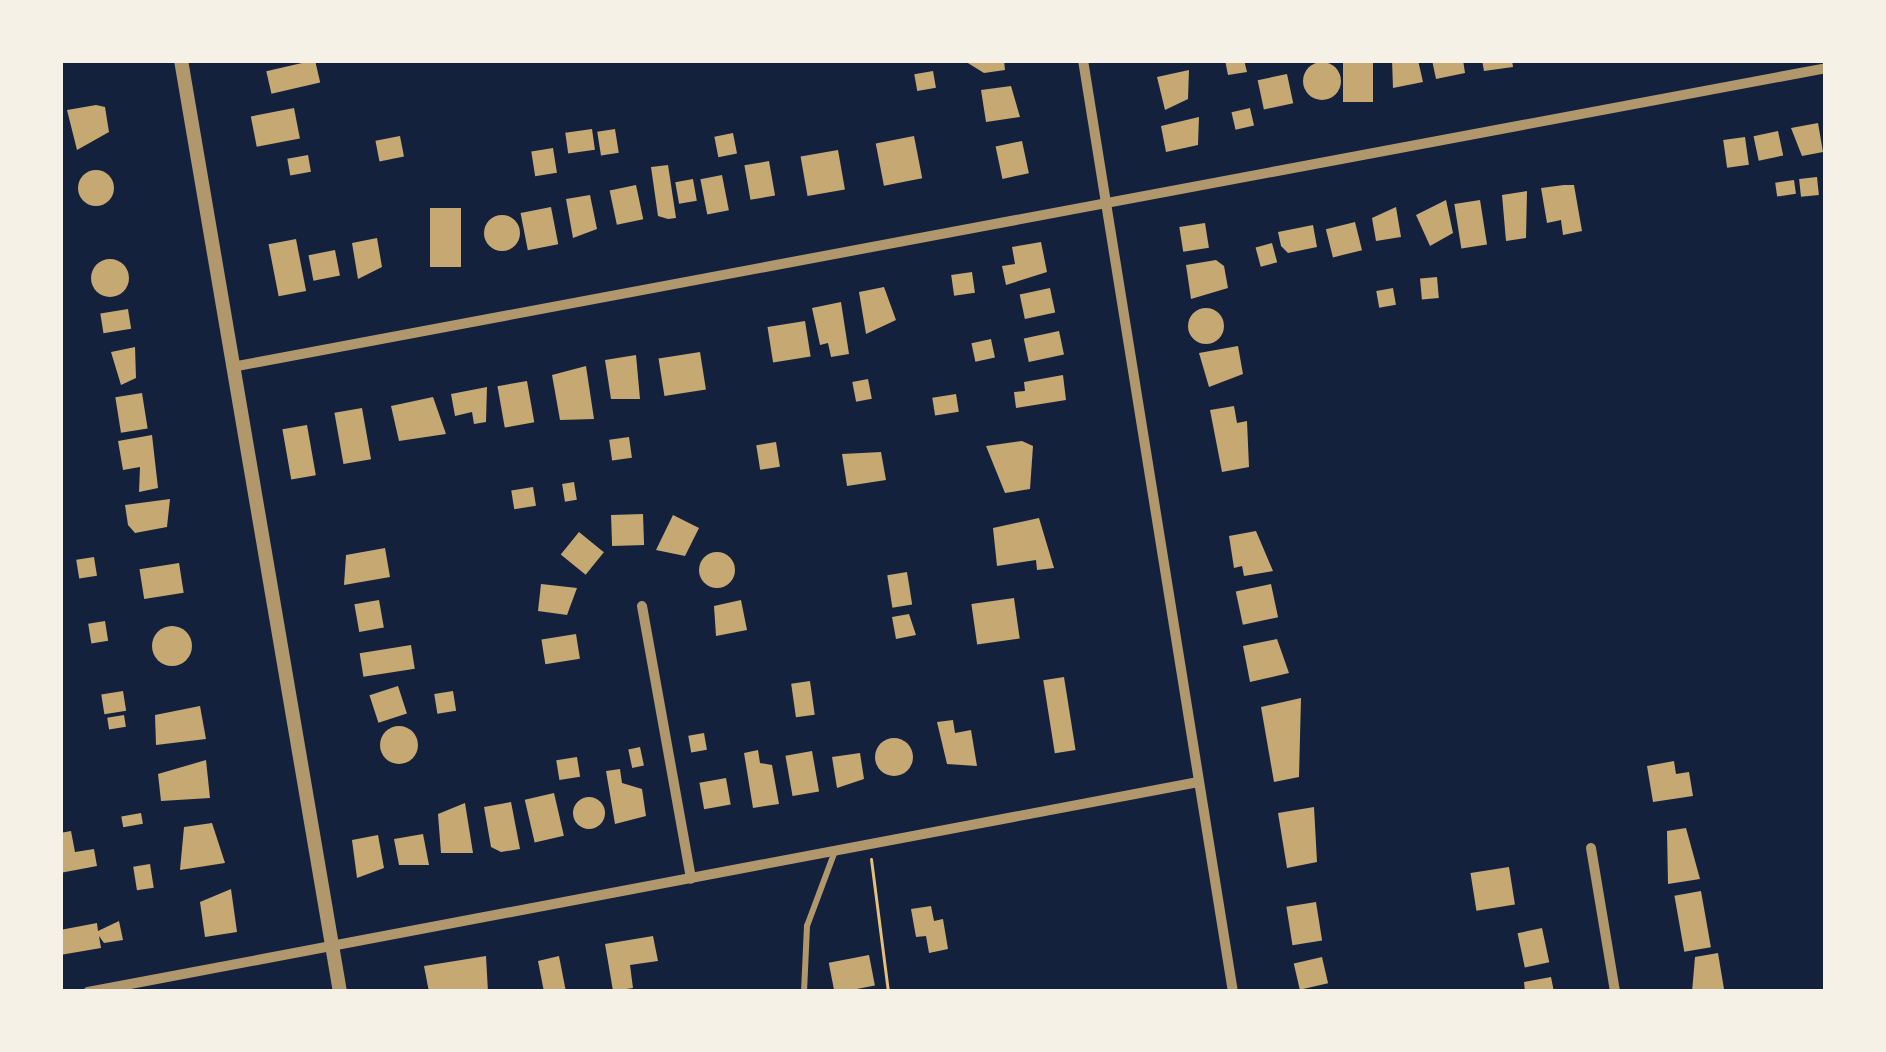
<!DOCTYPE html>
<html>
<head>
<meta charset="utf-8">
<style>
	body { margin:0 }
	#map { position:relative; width:1886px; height:1052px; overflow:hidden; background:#14213d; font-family:Karla,sans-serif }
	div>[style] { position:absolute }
	.building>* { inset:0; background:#c6a872; transform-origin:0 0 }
	.round { border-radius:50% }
	.path>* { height:3px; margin:-1.5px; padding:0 1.5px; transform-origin:1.5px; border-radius:1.5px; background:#e5c07b }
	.service>* { height:6px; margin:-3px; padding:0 3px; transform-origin:3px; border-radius:3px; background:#b1986c }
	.minor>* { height:10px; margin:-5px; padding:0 5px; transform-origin:5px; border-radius:5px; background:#b1986c }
	.tertiary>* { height:14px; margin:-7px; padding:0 7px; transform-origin:7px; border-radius:7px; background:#b1986c }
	span { translate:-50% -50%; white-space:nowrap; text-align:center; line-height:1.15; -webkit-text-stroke:10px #f6f1e7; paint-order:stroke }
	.frame { position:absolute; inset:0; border:63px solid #f6f1e7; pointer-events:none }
</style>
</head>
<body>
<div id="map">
	<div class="building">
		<div style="left:315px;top:60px;width:23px;height:50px;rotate:77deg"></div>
		<div style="clip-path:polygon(963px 60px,1004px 60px,1005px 70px,984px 73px)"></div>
		<div style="clip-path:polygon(1225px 60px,1244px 60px,1247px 72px,1228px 75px)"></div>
		<div style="left:1343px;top:60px;width:30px;height:42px"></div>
		<div style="clip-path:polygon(1392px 60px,1418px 60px,1423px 82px,1393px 88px)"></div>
		<div style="clip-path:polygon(1432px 60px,1463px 60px,1465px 73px,1436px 79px)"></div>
		<div style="clip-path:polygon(1482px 60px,1512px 60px,1513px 67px,1484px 71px)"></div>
		<div class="round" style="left:1303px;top:62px;width:38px;height:38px"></div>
		<div style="clip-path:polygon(1189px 70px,1188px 99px,1165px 110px,1157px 77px)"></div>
		<div style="left:933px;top:71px;width:17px;height:19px;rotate:80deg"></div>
		<div style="left:1287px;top:74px;width:30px;height:30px;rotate:78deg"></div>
		<div style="clip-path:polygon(1011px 86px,1020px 117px,986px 122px,981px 90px)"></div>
		<div style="clip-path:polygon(96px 105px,105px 107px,109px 132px,77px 150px,67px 110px)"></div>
		<div style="left:294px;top:108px;width:31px;height:44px;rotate:79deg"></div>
		<div style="left:1250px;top:108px;width:18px;height:19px;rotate:77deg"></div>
		<div style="clip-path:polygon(1199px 117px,1198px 145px,1166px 152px,1161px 126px)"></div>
		<div style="clip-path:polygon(1818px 123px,1823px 152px,1802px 156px,1791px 128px)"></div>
		<div style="left:592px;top:129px;width:21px;height:27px;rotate:82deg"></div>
		<div style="left:615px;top:129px;width:24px;height:18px;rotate:81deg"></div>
		<div style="left:1778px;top:131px;width:25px;height:25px;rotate:78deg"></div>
		<div style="left:733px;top:133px;width:21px;height:19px;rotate:79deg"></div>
		<div style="left:400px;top:136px;width:21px;height:25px;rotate:79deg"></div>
		<div style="left:914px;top:136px;width:43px;height:39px;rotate:79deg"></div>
		<div style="left:1745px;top:137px;width:28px;height:22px;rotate:82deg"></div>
		<div style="left:1022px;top:141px;width:33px;height:27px;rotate:78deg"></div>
		<div style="left:553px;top:148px;width:25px;height:22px;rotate:81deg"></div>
		<div style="left:838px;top:150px;width:40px;height:38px;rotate:80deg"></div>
		<div style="left:308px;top:155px;width:17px;height:21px;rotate:80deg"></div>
		<div style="left:769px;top:161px;width:35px;height:25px;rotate:80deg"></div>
		<div style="clip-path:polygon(668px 165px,676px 218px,668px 219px,658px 216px,651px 167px)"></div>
		<div class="round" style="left:78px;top:170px;width:36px;height:36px"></div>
		<div style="left:722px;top:175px;width:36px;height:22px;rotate:79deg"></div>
		<div style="left:1817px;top:177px;width:18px;height:18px;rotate:84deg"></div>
		<div style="left:693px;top:179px;width:22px;height:18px;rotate:80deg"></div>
		<div style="left:1794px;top:180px;width:14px;height:19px;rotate:82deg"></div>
		<div style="left:636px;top:185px;width:35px;height:27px;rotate:78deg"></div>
		<div style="clip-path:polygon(1564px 185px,1574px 185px,1582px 231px,1563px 235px,1561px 220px,1547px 223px,1541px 188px)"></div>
		<div style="clip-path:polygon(1527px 191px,1526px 238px,1506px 241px,1502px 195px)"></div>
		<div style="clip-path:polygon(590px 195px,597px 229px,573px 238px,566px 199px)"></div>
		<div style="clip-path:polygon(1446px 200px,1453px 233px,1430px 246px,1416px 215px)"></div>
		<div style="left:1480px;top:200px;width:45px;height:26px;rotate:81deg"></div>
		<div style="left:551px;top:207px;width:38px;height:31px;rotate:79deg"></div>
		<div style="clip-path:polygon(1396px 207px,1401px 237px,1376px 241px,1372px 218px)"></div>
		<div style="left:430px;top:208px;width:31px;height:59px"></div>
		<div class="round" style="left:484px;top:215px;width:36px;height:36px"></div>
		<div style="left:1355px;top:222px;width:29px;height:30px;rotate:76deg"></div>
		<div style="left:1205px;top:223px;width:25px;height:26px;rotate:81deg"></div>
		<div style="clip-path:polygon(1313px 225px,1317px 247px,1288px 253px,1281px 246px,1278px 232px)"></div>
		<div style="clip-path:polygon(377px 238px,382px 267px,358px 279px,352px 243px)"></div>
		<div style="left:296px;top:239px;width:53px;height:28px;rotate:79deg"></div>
		<div style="clip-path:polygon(1041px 242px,1047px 272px,1006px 285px,1002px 266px,1015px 264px,1012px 247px)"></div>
		<div style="left:1272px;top:243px;width:20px;height:17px;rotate:75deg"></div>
		<div style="left:335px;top:250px;width:26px;height:27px;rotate:79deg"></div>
		<div class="round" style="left:91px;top:259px;width:38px;height:38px"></div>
		<div style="clip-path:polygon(1216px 260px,1224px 266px,1228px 288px,1191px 299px,1186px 265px)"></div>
		<div style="left:972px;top:272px;width:21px;height:21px;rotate:82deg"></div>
		<div style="left:1437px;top:277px;width:21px;height:17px;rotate:85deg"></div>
		<div style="clip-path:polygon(884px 287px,896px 320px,866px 334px,859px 292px)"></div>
		<div style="left:1050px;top:288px;width:25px;height:31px;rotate:78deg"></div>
		<div style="left:1393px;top:288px;width:17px;height:17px;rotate:80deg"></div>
		<div style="clip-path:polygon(841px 302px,849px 354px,831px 357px,828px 343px,820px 345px,812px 308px)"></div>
		<div class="round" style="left:1188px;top:308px;width:36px;height:36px"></div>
		<div style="left:128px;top:309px;width:20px;height:28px;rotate:81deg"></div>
		<div style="left:805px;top:321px;width:36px;height:38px;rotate:81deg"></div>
		<div style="left:1059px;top:331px;width:24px;height:36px;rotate:78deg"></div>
		<div style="left:991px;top:339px;width:19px;height:20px;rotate:78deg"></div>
		<div style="clip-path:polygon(1238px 346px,1243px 374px,1209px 387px,1199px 353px)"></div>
		<div style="clip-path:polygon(135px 347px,136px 378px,121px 385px,111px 352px)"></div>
		<div style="left:700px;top:352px;width:38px;height:42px;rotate:81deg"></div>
		<div style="clip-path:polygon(636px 355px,640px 399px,611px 399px,605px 360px)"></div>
		<div style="clip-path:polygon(586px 366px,594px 419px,560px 420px,552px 375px)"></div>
		<div style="clip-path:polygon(1063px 375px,1066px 400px,1016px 408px,1014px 392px,1025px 391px,1024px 382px)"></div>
		<div style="left:868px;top:379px;width:20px;height:16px;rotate:79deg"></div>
		<div style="left:527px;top:381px;width:42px;height:30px;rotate:80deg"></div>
		<div style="clip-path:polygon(487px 387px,486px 422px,474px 424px,472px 412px,455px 416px,451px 394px)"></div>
		<div style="left:142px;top:393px;width:36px;height:27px;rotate:81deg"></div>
		<div style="left:956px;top:394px;width:18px;height:24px;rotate:81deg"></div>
		<div style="clip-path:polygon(433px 397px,446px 434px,399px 441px,391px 406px)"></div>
		<div style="clip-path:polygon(1234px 406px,1237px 423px,1247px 421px,1249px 467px,1222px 472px,1210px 410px)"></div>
		<div style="left:362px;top:408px;width:52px;height:28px;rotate:80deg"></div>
		<div style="left:307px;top:425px;width:51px;height:25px;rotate:80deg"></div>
		<div style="clip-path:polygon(152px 435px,158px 488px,139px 492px,140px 467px,123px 470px,118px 441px)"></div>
		<div style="left:629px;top:437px;width:21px;height:20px;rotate:82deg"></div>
		<div style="clip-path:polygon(1022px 441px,1033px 446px,1030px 489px,1005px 493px,986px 446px)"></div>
		<div style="left:776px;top:442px;width:25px;height:20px;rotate:81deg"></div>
		<div style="clip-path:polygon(881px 452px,886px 480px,847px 486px,842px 454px)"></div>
		<div style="left:574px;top:482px;width:18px;height:12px;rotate:81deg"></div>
		<div style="left:533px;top:487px;width:19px;height:22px;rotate:81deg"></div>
		<div style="clip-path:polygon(170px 499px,167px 527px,135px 533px,128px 525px,125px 505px)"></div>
		<div style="left:643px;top:514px;width:31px;height:32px;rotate:88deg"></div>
		<div style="clip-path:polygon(673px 515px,699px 528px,685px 556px,656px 550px)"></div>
		<div style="clip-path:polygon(1039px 518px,1054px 568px,1037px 570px,1036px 560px,997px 566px,993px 528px)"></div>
		<div style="clip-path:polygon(1256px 531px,1273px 571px,1244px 576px,1242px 566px,1234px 568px,1229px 536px)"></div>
		<div style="left:579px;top:532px;width:32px;height:29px;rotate:39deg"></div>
		<div style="clip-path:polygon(385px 548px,390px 577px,344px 585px,346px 555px)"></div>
		<div class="round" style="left:699px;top:552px;width:36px;height:36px"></div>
		<div style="left:94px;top:557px;width:19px;height:18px;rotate:81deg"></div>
		<div style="left:179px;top:563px;width:30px;height:40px;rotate:81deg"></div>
		<div style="left:907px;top:572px;width:33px;height:20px;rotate:81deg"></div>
		<div style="clip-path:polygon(541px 584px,577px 588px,567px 615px,538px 611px)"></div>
		<div style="left:1271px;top:584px;width:34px;height:36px;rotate:78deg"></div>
		<div style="left:1014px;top:598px;width:41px;height:43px;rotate:82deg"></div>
		<div style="left:379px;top:600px;width:28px;height:25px;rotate:80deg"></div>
		<div style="clip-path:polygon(741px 600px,747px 630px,716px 636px,714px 606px)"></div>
		<div style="clip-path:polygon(909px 614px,916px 635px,896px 639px,892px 617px)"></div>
		<div style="left:105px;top:621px;width:20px;height:17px;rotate:81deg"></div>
		<div class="round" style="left:152px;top:626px;width:40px;height:40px"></div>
		<div style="left:576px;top:634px;width:25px;height:35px;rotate:81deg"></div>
		<div style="clip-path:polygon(1277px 639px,1289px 673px,1250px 682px,1243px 646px)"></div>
		<div style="left:411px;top:645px;width:24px;height:52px;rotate:81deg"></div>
		<div style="left:1064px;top:677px;width:74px;height:21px;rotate:81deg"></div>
		<div style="left:810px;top:681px;width:34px;height:19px;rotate:82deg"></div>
		<div style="left:398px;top:686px;width:29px;height:30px;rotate:72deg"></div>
		<div style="left:123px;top:691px;width:20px;height:22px;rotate:81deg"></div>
		<div style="left:453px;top:691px;width:20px;height:19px;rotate:81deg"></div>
		<div style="clip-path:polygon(1301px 698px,1299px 777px,1274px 782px,1261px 707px)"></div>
		<div style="clip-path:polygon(200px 706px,206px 739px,156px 745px,155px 715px)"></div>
		<div style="left:124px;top:715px;width:12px;height:17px;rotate:81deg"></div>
		<div style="clip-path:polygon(953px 720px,955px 733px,971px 730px,977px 766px,947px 764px,937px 722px)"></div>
		<div class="round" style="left:380px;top:726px;width:38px;height:38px"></div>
		<div style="left:704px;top:733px;width:17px;height:16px;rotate:80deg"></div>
		<div class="round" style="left:875px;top:738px;width:38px;height:38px"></div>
		<div style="left:640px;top:747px;width:19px;height:12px;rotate:78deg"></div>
		<div style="clip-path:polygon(758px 750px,760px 763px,772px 765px,779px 804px,753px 808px,744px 753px)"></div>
		<div style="left:812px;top:751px;width:41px;height:27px;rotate:80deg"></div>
		<div style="clip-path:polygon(860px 753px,864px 779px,837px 788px,832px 757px)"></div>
		<div style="left:577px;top:757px;width:20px;height:21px;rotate:81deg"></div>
		<div style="clip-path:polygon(206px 760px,210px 798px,161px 801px,158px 774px)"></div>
		<div style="clip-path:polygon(1674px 761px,1676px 774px,1689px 772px,1693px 796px,1653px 802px,1647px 766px)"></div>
		<div style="clip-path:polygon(620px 769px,622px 783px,642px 789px,646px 816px,615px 824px,606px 771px)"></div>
		<div style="left:726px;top:778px;width:27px;height:27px;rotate:80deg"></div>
		<div style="left:554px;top:793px;width:44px;height:30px;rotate:77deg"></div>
		<div class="round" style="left:573px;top:797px;width:32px;height:32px"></div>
		<div style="clip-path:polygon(511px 802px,520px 849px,501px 852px,491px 847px,484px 807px)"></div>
		<div style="clip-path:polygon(465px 803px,473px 853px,441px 853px,438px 814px)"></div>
		<div style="clip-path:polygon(1314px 807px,1317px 862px,1287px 868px,1278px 813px)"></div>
		<div style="left:141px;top:813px;width:11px;height:20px;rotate:80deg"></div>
		<div style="clip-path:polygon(212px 823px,225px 863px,180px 870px,184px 827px)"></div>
		<div style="clip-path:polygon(1686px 828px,1700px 879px,1668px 884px,1667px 831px)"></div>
		<div style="clip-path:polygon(71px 831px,75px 852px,94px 849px,97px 866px,60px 873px,60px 833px)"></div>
		<div style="clip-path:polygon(423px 834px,429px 865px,399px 865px,394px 839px)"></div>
		<div style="clip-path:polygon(378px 835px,384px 868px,357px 878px,352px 840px)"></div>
		<div style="left:150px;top:864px;width:24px;height:17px;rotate:81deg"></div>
		<div style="left:1509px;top:867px;width:38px;height:39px;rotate:81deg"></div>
		<div style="clip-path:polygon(231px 889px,237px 932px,205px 937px,200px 902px)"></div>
		<div style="left:1701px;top:891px;width:57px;height:27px;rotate:80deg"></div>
		<div style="left:1316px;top:902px;width:39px;height:30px;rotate:81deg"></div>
		<div style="clip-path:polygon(931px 906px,934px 921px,943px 919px,948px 949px,929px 953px,926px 936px,916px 937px,911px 909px)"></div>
		<div style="clip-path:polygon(119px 921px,123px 940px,104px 943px,99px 936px,101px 948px,60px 955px,60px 930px,97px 923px,98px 931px)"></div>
		<div style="left:1542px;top:928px;width:35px;height:25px;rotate:78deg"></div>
		<div style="clip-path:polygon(653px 936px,658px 961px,630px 965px,633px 988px,613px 991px,605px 944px)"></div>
		<div style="clip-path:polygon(1718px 953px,1724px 989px,1733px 992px,1692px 992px,1695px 957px)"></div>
		<div style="left:869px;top:955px;width:31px;height:41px;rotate:79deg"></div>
		<div style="clip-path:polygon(486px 956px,488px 992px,429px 992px,424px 966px)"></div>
		<div style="clip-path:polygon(559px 956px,566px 992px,544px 992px,538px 961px)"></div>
		<div style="left:1322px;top:957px;width:27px;height:29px;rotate:77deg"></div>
		<div style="clip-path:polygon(1551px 977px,1554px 992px,1525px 992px,1524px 982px)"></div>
	</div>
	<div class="path">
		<div style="left:871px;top:859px;width:134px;rotate:82.7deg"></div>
	</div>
	<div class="service">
		<div style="left:804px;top:992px;width:66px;rotate:-87.4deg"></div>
		<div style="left:807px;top:926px;width:80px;rotate:-69.5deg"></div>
	</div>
	<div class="minor">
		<div style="left:1083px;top:60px;width:944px;rotate:80.86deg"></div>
		<div style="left:232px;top:367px;width:1622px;rotate:-10.62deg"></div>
		<div style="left:642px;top:606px;width:277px;rotate:79.8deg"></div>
		<div style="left:1591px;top:848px;width:146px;rotate:80.5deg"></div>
		<div style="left:88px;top:992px;width:1130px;rotate:-10.71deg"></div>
	</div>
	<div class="tertiary">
		<div style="left:181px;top:60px;width:945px;rotate:80.32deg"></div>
	</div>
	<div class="frame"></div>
</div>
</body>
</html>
